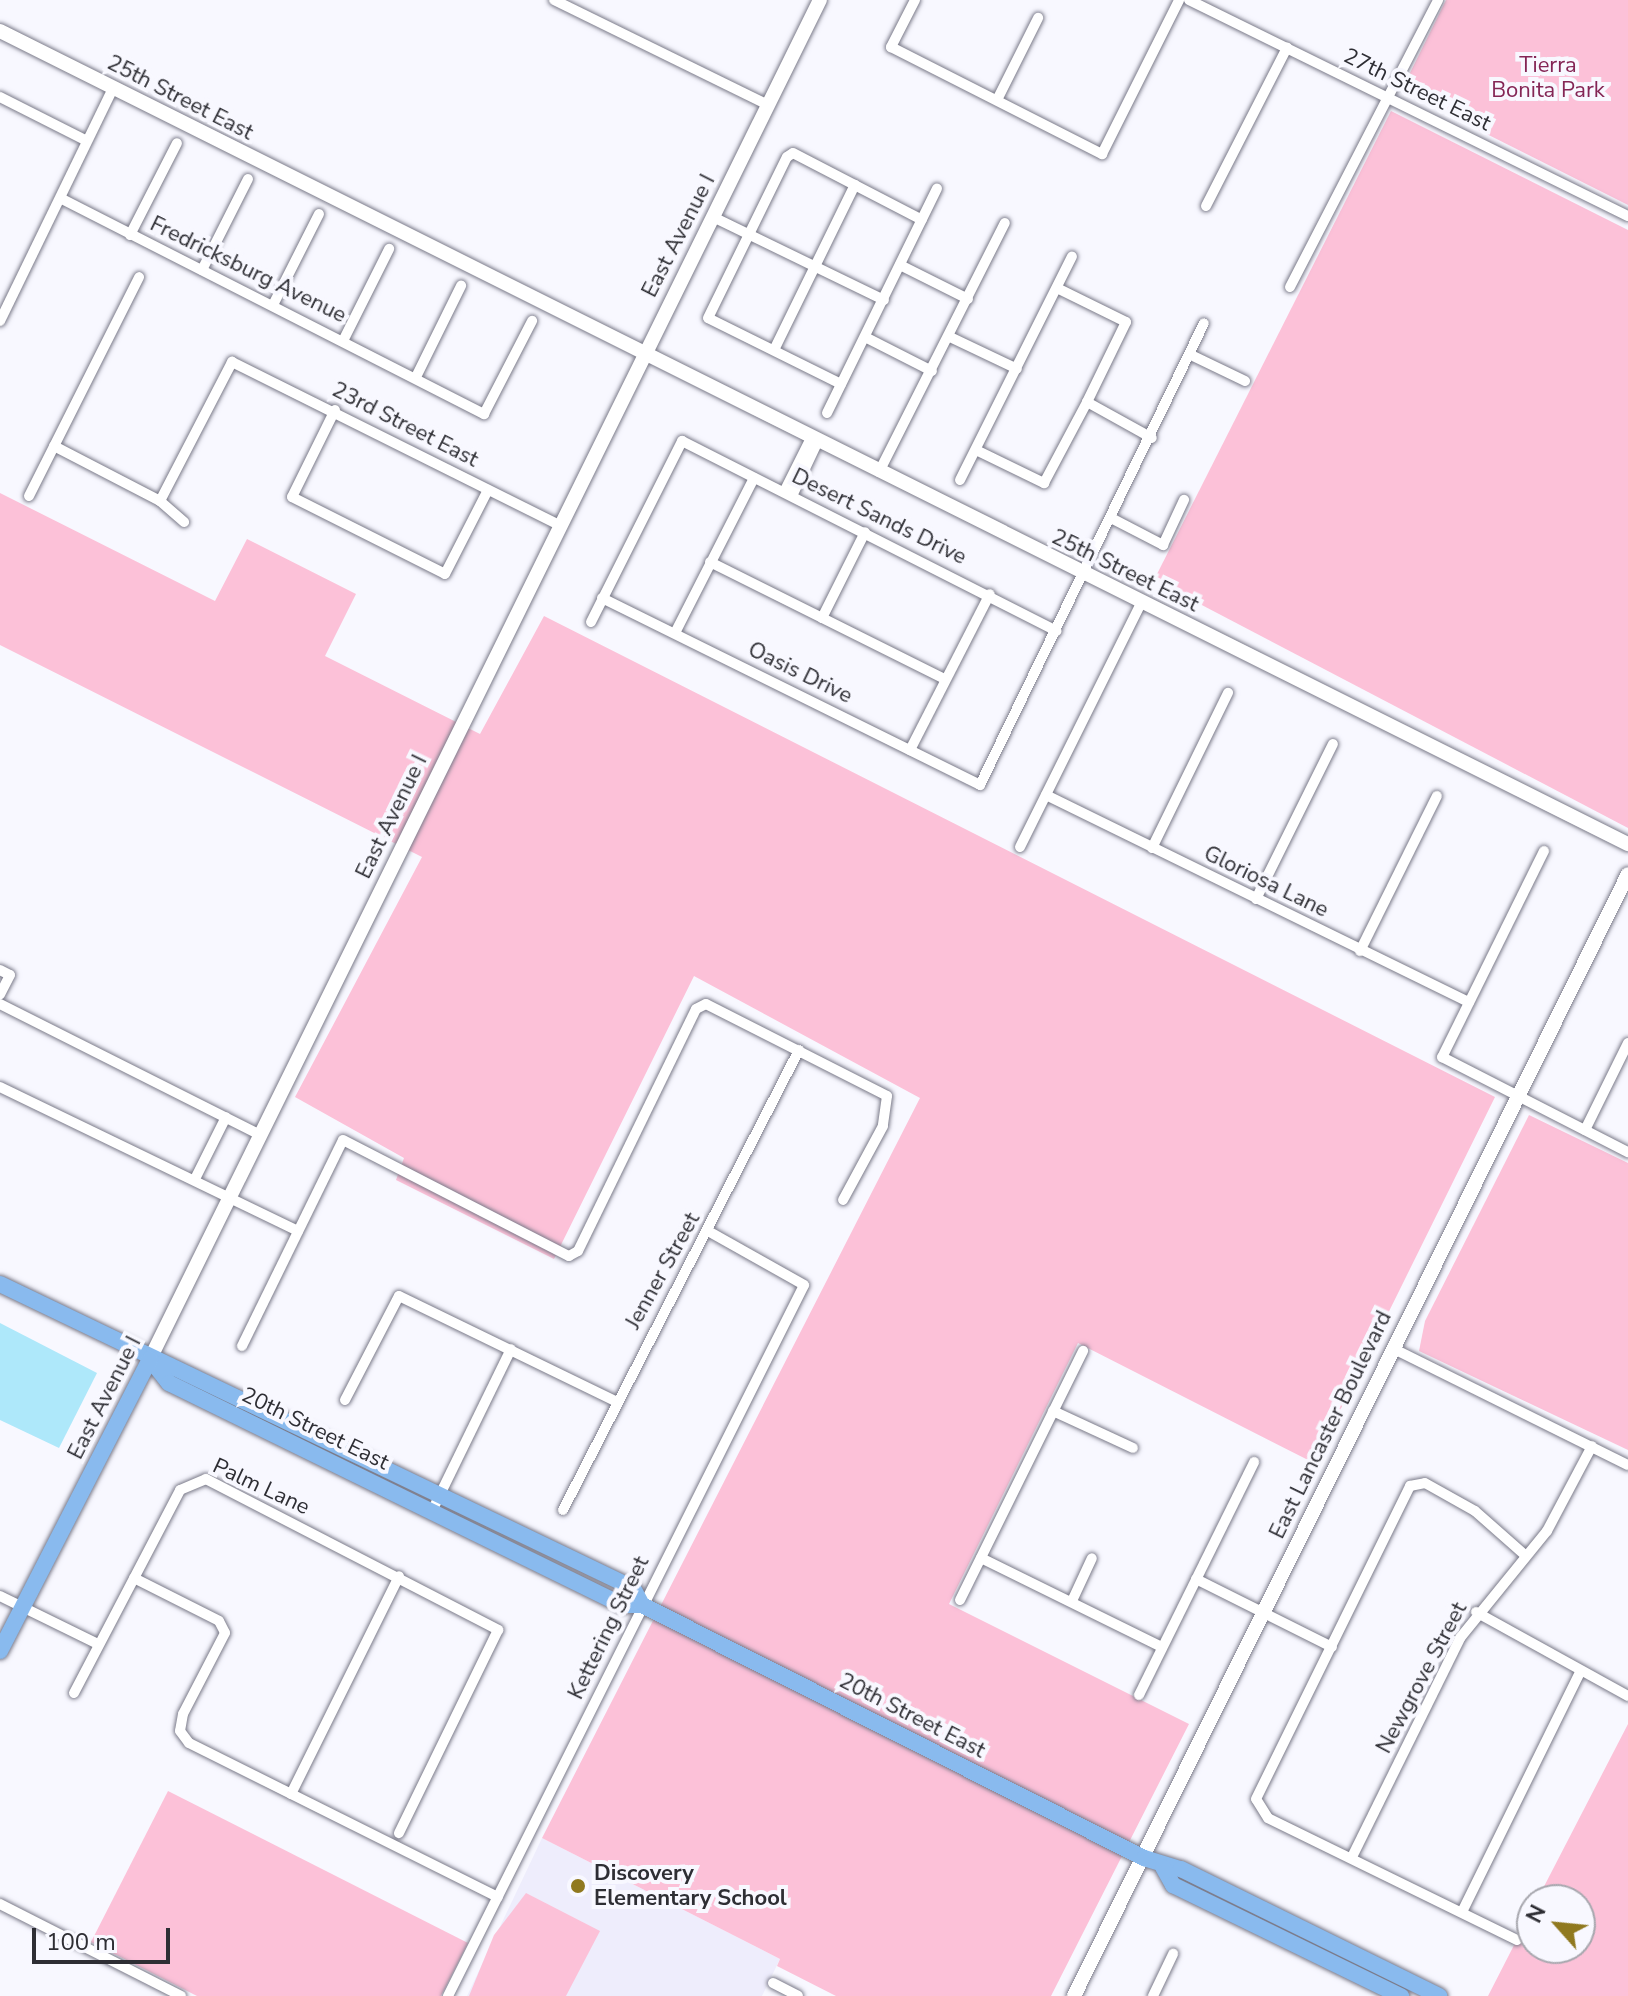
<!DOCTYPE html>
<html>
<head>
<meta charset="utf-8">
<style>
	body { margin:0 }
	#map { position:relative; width:1628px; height:1996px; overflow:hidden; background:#f8f8ff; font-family:"Nunito Sans",sans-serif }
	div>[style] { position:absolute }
	.built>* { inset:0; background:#eeedfc }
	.green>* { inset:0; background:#fcc1d8 }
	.water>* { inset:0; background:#aee8fa }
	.roads { filter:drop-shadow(0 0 2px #7a7a89) drop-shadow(0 0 2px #7a7a89) }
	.street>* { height:10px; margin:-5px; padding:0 5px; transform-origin:5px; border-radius:5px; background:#fff }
	.secondary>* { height:14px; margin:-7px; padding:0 7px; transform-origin:7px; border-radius:7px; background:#fff }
	.primary>* { height:16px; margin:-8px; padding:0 8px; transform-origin:8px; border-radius:8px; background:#89baee }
	.dots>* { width:22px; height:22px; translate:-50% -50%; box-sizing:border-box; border:4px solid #f8f8ff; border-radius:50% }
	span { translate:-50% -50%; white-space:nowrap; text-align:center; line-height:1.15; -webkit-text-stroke:8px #f8f8ff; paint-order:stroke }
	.park-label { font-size:22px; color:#842555 }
	.street-label { font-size:22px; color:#2e2e34 }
	.poi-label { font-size:22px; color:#2e2e34; font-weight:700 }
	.left { translate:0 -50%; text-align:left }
	.north { position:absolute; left:1516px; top:1884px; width:80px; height:80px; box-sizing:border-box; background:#f8f8ff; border:2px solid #a7a7ae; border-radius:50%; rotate:297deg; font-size:22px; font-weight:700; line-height:32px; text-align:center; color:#2e2e34 }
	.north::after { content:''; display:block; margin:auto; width:28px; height:36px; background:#90791f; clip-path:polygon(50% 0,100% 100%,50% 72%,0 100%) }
	.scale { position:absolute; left:32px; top:1928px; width:138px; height:36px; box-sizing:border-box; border:4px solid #2e2e34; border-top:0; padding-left:10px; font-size:24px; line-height:28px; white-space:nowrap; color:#2e2e34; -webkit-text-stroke:6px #f8f8ff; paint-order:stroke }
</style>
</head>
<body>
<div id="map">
	<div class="built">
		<div style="clip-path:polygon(542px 1838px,780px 1959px,762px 1996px,467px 1996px)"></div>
	</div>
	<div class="green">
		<div style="clip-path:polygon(1446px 0,1628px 0,1628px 205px,1407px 94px,1404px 85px)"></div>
		<div style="clip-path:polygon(1391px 111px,1628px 230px,1628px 828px,1154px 580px)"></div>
		<div style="clip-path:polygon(0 493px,215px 601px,247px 539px,356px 594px,325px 656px,480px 734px,544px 616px,1495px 1097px,1314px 1463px,1078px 1343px,949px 1604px,1189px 1724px,1051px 1996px,836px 1996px,777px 1966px,780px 1959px,542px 1838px,920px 1098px,694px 976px,554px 1259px,396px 1180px,404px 1158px,295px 1097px,422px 857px,0 645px)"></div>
		<div style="clip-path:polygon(1529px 1115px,1628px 1163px,1628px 1450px,1419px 1351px,1425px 1321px)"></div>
		<div style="clip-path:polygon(1628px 1724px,1628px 1996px,1488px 1996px,1532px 1910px,1532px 1948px,1580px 1948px,1580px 1900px,1537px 1900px)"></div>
		<div style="clip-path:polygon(168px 1791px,468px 1943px,441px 1996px,197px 1996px,91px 1942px)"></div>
		<div style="clip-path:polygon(526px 1893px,600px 1931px,566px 1996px,469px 1996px,494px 1935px)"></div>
	</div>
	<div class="water">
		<div style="clip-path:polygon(0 1323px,97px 1373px,59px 1448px,0 1420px)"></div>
	</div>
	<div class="roads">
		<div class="street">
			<div style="left:554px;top:0;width:238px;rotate:26.1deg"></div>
			<div style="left:915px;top:0;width:53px;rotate:117.1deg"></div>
			<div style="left:891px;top:47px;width:237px;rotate:26.9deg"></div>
			<div style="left:1102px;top:154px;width:172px;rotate:-63.4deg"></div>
			<div style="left:1189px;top:0;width:489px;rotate:26.2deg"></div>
			<div style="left:0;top:97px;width:97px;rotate:26.8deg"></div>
			<div style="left:997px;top:100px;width:92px;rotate:-63.4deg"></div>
			<div style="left:62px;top:199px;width:474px;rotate:27deg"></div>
			<div style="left:484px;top:414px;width:105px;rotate:-62.7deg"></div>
			<div style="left:1206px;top:206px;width:178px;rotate:-62.9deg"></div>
			<div style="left:713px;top:217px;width:190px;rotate:25.9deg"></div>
			<div style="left:130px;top:235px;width:103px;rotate:-62.9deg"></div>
			<div style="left:900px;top:265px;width:76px;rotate:26.6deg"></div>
			<div style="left:202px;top:270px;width:102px;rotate:-63.2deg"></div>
			<div style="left:1290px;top:287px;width:323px;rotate:-62.7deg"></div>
			<div style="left:273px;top:305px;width:102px;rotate:-63.2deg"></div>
			<div style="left:0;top:321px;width:259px;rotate:-64.1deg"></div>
			<div style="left:865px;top:337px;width:75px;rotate:26.9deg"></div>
			<div style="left:950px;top:337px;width:74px;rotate:25.5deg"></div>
			<div style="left:344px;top:339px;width:101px;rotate:-63.4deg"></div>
			<div style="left:774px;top:350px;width:184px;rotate:-63.9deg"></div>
			<div style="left:1191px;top:355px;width:60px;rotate:25.7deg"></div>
			<div style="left:416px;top:377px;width:102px;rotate:-63.7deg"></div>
			<div style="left:841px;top:384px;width:148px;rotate:-153.6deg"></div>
			<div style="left:708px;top:318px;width:179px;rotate:-63.9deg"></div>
			<div style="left:787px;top:157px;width:7px;rotate:-34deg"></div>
			<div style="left:793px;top:153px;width:145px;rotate:27.4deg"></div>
			<div style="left:1087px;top:402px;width:74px;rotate:29deg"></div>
			<div style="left:335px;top:410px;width:97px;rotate:116.3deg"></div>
			<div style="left:292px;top:497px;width:171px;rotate:26.7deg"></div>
			<div style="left:445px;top:574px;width:94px;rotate:-62.9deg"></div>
			<div style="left:827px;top:413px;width:250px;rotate:-63.9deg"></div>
			<div style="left:54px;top:446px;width:119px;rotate:27.4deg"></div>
			<div style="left:160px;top:501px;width:32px;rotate:41deg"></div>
			<div style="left:976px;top:450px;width:76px;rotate:25.9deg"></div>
			<div style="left:1044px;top:483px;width:92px;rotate:-62deg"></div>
			<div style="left:1087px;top:402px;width:89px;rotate:-64deg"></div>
			<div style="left:1126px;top:322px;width:77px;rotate:-153.8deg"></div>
			<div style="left:879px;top:472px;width:279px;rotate:-63.2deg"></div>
			<div style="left:960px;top:480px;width:250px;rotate:-63.4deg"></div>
			<div style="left:784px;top:492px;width:60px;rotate:-63.4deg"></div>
			<div style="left:29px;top:496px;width:245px;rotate:-63.3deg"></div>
			<div style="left:792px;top:496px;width:61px;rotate:-64.7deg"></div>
			<div style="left:160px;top:501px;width:157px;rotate:-62.6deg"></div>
			<div style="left:232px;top:362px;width:365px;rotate:26.5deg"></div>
			<div style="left:1111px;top:518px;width:59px;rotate:27.4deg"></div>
			<div style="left:1163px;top:545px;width:50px;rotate:-65deg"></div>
			<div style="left:710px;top:562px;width:263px;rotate:26.5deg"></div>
			<div style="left:602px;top:598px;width:422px;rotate:26.3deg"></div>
			<div style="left:980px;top:785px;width:513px;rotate:-64.13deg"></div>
			<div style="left:822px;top:618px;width:96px;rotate:-63.4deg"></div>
			<div style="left:591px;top:622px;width:203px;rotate:-63.3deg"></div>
			<div style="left:682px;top:441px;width:420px;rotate:26.9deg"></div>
			<div style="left:675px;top:633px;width:174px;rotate:-63deg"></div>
			<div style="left:910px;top:750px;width:175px;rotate:-62.9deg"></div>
			<div style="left:1046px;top:795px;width:471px;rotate:26.1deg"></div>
			<div style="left:1020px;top:847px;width:272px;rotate:-63.6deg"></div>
			<div style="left:1152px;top:848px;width:173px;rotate:-63.9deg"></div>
			<div style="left:1544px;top:851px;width:230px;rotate:116.3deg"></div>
			<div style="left:1442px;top:1057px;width:209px;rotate:27.1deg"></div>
			<div style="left:1256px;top:899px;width:173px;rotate:-63.6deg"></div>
			<div style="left:1360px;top:951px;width:173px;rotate:-63.6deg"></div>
			<div style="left:0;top:970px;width:11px;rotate:27deg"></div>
			<div style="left:10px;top:975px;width:22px;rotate:117deg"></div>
			<div style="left:0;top:1004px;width:292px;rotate:26.7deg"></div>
			<div style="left:0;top:1087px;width:331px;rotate:25.8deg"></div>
			<div style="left:1585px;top:1130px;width:97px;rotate:-63.7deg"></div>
			<div style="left:195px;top:1179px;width:69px;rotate:-63.4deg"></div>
			<div style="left:242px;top:1346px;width:229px;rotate:-63.9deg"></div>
			<div style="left:343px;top:1140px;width:254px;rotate:27.2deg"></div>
			<div style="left:569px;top:1256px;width:10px;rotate:-29deg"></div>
			<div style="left:578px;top:1251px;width:269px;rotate:-64deg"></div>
			<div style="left:696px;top:1009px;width:11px;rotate:-27deg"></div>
			<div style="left:706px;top:1004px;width:203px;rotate:26.9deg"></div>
			<div style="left:887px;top:1096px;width:30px;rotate:98deg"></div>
			<div style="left:883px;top:1126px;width:84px;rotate:118.4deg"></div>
			<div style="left:1394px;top:1349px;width:261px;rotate:26.4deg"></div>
			<div style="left:345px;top:1400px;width:117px;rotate:-62.6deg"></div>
			<div style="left:399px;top:1296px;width:242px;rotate:25.9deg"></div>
			<div style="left:1053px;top:1411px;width:88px;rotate:24.8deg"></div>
			<div style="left:563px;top:1510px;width:517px;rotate:-62.84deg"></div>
			<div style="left:432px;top:1511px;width:180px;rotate:-64deg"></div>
			<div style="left:981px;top:1558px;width:202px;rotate:26.2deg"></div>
			<div style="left:134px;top:1578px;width:95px;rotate:26.8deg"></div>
			<div style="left:219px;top:1621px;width:13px;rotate:63deg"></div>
			<div style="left:225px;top:1633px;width:91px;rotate:117.4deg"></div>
			<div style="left:183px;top:1714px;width:17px;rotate:100deg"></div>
			<div style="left:180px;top:1731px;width:15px;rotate:53deg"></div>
			<div style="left:189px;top:1743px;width:345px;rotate:26.5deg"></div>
			<div style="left:1196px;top:1579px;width:152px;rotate:26.6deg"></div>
			<div style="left:0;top:1596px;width:109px;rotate:26.1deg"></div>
			<div style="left:960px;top:1600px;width:278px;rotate:-63.7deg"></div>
			<div style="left:1072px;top:1601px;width:47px;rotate:-65.1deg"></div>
			<div style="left:1476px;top:1612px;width:174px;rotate:28.9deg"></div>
			<div style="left:74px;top:1693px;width:229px;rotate:-62.4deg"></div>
			<div style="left:180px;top:1490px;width:28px;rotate:-23deg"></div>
			<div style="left:206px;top:1479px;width:329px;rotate:27.3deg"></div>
			<div style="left:498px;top:1630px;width:226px;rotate:116deg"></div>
			<div style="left:1139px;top:1695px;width:260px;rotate:-63.7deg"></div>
			<div style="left:291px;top:1794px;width:243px;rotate:-63.6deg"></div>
			<div style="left:1352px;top:1857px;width:244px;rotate:-63.7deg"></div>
			<div style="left:1460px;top:1638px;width:138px;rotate:-50.9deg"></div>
			<div style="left:1547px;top:1531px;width:96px;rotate:-62.1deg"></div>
			<div style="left:0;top:1904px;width:203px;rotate:26.9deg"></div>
			<div style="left:1462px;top:1912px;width:267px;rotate:-63.8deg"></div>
			<div style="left:1517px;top:1940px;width:277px;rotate:-153.9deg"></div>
			<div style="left:1268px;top:1818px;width:22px;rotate:-122deg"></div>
			<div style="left:1256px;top:1799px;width:349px;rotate:-63.8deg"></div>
			<div style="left:1410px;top:1486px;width:15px;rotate:-11deg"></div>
			<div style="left:1425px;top:1483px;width:57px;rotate:29.2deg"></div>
			<div style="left:1475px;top:1511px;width:68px;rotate:41.4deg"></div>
			<div style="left:773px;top:1983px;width:28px;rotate:27deg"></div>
			<div style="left:448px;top:1996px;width:795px;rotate:-63.4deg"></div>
			<div style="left:804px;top:1285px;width:110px;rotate:-150.6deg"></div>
			<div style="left:1153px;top:1996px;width:47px;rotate:-64.5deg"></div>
		</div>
		<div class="secondary">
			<div style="left:0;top:31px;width:1820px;rotate:26.54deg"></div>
			<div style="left:150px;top:1359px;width:1515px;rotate:-63.76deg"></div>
			<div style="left:1074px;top:1996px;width:1251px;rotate:-63.72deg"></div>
		</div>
		<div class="primary">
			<div style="left:0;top:1284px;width:702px;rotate:25.65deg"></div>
			<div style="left:633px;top:1588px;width:19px;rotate:62deg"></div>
			<div style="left:150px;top:1359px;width:31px;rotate:52deg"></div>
			<div style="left:169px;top:1383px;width:504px;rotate:26.11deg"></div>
			<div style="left:622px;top:1605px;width:20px"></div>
			<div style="left:642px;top:1605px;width:562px;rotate:26.75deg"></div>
			<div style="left:1144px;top:1858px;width:39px;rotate:17deg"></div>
			<div style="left:1181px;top:1869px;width:288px;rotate:26.2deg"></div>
			<div style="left:0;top:1651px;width:328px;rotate:-62.8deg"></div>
			<div style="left:1163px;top:1867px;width:21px;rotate:61deg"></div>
			<div style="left:1173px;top:1885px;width:254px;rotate:26deg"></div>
		</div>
	</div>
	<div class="dots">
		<div style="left:578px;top:1886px;background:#90791f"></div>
	</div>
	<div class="park-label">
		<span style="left:1548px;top:78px">Tierra<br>Bonita Park</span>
	</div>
	<div class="street-label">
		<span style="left:1417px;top:90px;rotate:26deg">27th Street East</span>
		<span style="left:180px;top:98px;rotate:27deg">25th Street East</span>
		<span style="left:679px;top:236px;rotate:-63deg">East Avenue I</span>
		<span style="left:248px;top:270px;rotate:26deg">Fredricksburg Avenue</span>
		<span style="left:405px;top:425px;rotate:27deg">23rd Street East</span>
		<span style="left:879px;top:517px;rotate:26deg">Desert Sands Drive</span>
		<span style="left:1125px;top:571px;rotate:26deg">25th Street East</span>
		<span style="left:800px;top:673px;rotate:26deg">Oasis Drive</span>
		<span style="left:392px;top:817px;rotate:-64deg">East Avenue I</span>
		<span style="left:1266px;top:882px;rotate:26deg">Gloriosa Lane</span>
		<span style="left:663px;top:1271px;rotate:-61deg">Jenner Street</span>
		<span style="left:105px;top:1398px;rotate:-63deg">East Avenue I</span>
		<span style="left:1331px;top:1425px;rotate:-64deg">East Lancaster Boulevard</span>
		<span style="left:315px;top:1429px;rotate:26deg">20th Street East</span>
		<span style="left:261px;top:1487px;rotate:25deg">Palm Lane</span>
		<span style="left:609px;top:1628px;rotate:-64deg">Kettering Street</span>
		<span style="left:1422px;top:1678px;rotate:-62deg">Newgrove Street</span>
		<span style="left:912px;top:1716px;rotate:27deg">20th Street East</span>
	</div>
	<div class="poi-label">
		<span class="left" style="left:594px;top:1886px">Discovery<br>Elementary School</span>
	</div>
	<div class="north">N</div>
	<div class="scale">100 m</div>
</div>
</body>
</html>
